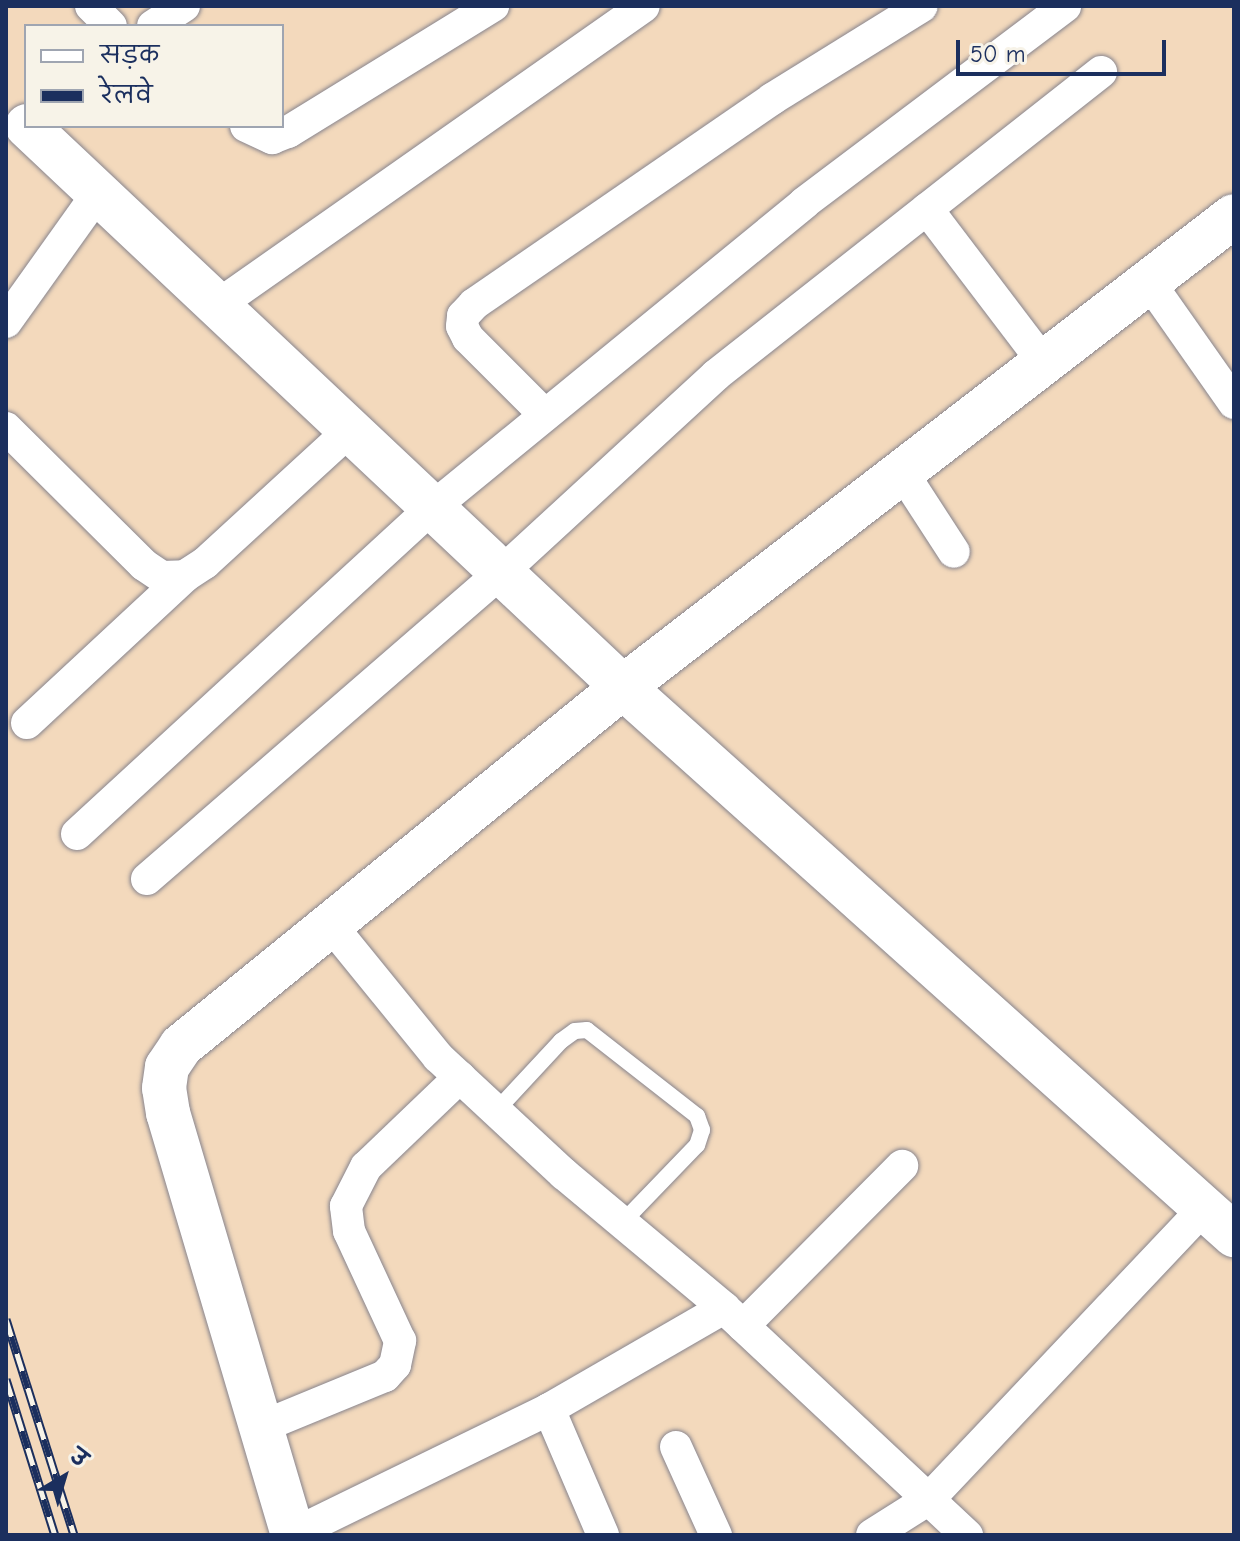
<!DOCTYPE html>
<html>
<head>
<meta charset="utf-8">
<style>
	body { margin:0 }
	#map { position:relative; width:1240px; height:1541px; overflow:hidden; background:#f3d9bc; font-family:"Comic Neue","Playpen Sans Deva",sans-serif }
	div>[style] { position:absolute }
	.roads { filter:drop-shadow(0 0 2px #87848d) drop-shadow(0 0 2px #87848d) }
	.lane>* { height:16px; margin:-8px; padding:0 8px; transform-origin:8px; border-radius:8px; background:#fff }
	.street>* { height:32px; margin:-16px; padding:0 16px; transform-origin:16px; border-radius:16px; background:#fff }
	.secondary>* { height:44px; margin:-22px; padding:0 22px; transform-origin:22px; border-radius:22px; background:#fff }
	.rail>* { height:9px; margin-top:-4.5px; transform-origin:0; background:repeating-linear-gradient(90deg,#f7f3e8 0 18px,#1b2f5e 0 36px); box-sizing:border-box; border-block:2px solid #1b2f5e }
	span { translate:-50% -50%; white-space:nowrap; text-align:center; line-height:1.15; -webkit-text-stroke:8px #f7f3e8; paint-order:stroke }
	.frame { position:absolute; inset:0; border:8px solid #1b2f5e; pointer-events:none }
	.legend { position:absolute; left:24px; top:24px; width:260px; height:104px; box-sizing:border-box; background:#f7f3e8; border:2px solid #9fa5b1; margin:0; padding:10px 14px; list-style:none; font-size:24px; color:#1b2f5e }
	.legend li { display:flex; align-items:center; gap:16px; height:40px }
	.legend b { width:40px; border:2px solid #9fa5b1 }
	.north { position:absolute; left:24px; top:1437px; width:80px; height:80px; -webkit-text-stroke:6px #f7f3e8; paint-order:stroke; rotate:38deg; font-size:22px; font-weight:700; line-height:32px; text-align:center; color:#1b2f5e }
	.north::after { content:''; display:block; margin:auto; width:28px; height:36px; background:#1b2f5e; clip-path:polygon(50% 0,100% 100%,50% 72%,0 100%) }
	.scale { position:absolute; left:956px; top:40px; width:210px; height:36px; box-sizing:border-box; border:4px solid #1b2f5e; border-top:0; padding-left:10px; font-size:24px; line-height:28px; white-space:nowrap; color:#1b2f5e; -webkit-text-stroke:6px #f7f3e8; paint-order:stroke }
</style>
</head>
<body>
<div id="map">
	<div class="roads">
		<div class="lane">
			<div style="left:496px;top:1111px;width:96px;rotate:-47.1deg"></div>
			<div style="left:561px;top:1041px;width:17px;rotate:-36deg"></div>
			<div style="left:575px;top:1031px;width:12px;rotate:-5deg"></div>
			<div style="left:587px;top:1030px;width:140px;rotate:38deg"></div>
			<div style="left:697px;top:1116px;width:15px;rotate:70deg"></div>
			<div style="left:702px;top:1130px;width:16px;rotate:108deg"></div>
			<div style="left:697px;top:1145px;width:108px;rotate:133.9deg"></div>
		</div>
		<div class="street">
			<div style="left:91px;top:6px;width:28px;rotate:45deg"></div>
			<div style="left:153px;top:26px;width:37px;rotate:-33deg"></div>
			<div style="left:246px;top:126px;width:29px;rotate:25deg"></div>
			<div style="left:272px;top:138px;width:17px;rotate:-21deg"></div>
			<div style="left:288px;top:132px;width:241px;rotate:-31.6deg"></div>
			<div style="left:927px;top:209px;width:192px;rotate:52.8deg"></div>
			<div style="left:1149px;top:282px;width:148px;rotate:54.9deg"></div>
			<div style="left:218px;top:305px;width:520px;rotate:-35.06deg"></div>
			<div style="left:6px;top:322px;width:158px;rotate:-54.5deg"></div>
			<div style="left:545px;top:415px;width:109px;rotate:-135deg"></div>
			<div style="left:468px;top:338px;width:13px;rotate:-117deg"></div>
			<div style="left:462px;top:326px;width:10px;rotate:-84deg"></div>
			<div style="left:463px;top:316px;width:16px;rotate:-47deg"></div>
			<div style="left:474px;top:304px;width:362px;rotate:-34.5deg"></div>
			<div style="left:772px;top:99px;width:176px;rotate:-31.8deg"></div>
			<div style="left:6px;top:428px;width:194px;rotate:44.8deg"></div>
			<div style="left:144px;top:565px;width:22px;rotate:34deg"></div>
			<div style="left:162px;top:577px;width:23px;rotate:-2deg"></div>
			<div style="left:185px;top:576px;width:24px;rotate:-33deg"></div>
			<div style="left:205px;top:563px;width:197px;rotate:-42.5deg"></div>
			<div style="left:902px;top:472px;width:95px;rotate:57deg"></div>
			<div style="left:27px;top:723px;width:216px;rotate:-42.9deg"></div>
			<div style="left:77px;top:834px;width:482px;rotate:-42.6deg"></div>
			<div style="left:432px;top:508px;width:481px;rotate:-39.3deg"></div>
			<div style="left:804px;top:203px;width:327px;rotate:-37deg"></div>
			<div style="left:147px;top:879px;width:469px;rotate:-40.9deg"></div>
			<div style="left:502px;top:572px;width:291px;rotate:-42.6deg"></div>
			<div style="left:716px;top:375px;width:490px;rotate:-38.2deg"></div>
			<div style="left:330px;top:924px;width:171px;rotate:50.9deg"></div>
			<div style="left:438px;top:1057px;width:172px;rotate:42.9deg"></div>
			<div style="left:564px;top:1174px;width:209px;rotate:39.9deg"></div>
			<div style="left:724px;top:1308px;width:333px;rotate:43.1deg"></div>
			<div style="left:743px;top:1326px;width:226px;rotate:-45.2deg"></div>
			<div style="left:549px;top:1409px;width:137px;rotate:66.8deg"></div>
			<div style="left:261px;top:1427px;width:134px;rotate:-22.4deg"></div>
			<div style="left:385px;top:1376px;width:15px;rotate:-48deg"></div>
			<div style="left:395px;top:1365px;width:25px;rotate:-78deg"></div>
			<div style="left:400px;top:1341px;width:121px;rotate:-114.9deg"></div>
			<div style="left:349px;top:1231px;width:25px;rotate:-97deg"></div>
			<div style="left:346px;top:1206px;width:44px;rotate:-62.9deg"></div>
			<div style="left:366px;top:1167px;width:130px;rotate:-43.8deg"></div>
			<div style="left:676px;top:1447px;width:97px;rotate:65.6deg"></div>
			<div style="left:293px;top:1534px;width:285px;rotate:-26deg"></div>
			<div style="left:549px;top:1409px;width:202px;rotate:-30deg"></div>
			<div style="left:872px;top:1535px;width:67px;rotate:-32.3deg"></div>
			<div style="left:929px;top:1499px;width:400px;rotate:-46.6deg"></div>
		</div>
		<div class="secondary">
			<div style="left:27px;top:126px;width:818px;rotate:43.27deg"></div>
			<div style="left:623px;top:687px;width:821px;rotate:41.89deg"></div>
			<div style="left:293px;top:1535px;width:440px;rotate:-106.5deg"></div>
			<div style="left:168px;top:1113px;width:25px;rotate:-99deg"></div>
			<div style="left:164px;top:1088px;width:21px;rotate:-82deg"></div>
			<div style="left:167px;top:1067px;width:25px;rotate:-56deg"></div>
			<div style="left:181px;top:1046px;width:569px;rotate:-39.08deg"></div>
			<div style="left:623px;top:687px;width:771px;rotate:-37.63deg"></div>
		</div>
	</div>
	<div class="rail">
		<div style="left:6px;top:1319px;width:226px;rotate:72.5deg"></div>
		<div style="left:6px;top:1379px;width:164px;rotate:72.6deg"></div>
	</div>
	<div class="frame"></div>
	<ul class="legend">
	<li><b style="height:10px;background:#fff"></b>सड़क</li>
	<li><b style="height:10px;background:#1b2f5e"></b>रेलवे</li>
	</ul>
	<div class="north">उ</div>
	<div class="scale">50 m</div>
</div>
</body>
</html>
